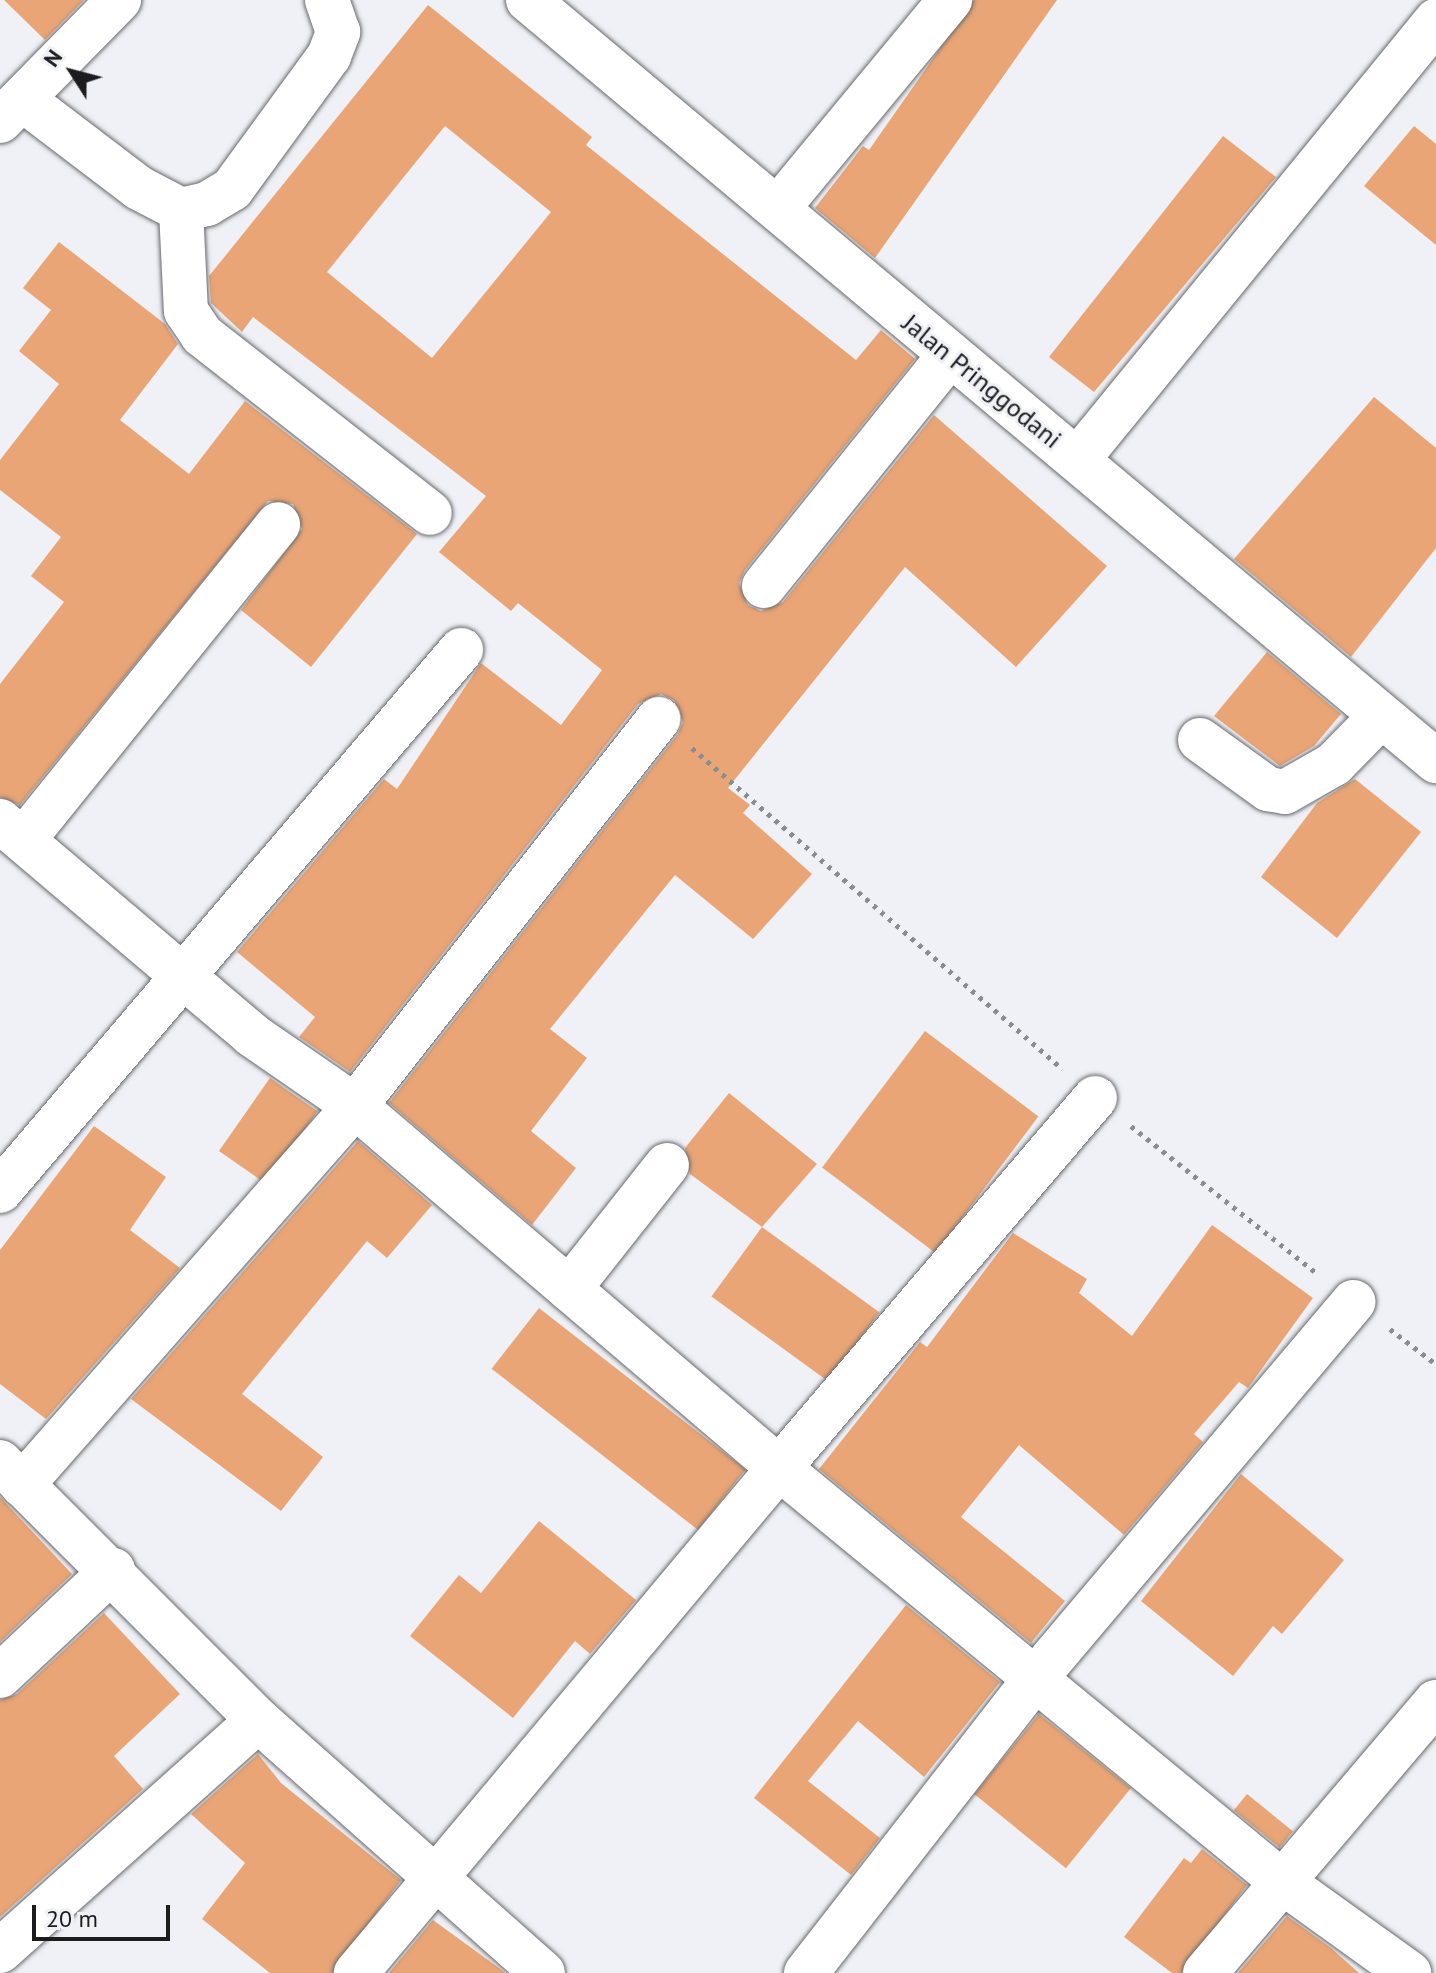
<!DOCTYPE html>
<html>
<head>
<meta charset="utf-8">
<style>
	body { margin:0 }
	#map { position:relative; width:1436px; height:1973px; overflow:hidden; background:#eff1f6; font-family:"PT Sans",sans-serif }
	div>[style] { position:absolute }
	.building>* { inset:0; background:#e9a576; transform-origin:0 0 }
	.path>* { height:5px; margin-top:-2.5px; transform-origin:0; background:repeating-linear-gradient(90deg,#8b8c90 0 4px,transparent 0 10px) }
	.roads { filter:drop-shadow(0 0 2px #68696d) drop-shadow(0 0 2px #68696d) }
	.minor>* { height:44px; margin:-22px; padding:0 22px; transform-origin:22px; border-radius:22px; background:#fff }
	span { translate:-50% -50%; white-space:nowrap; text-align:center; line-height:1.15; -webkit-text-stroke:6px #eff1f6; paint-order:stroke }
	.street-label { font-size:26px; color:#1c1c1e }
	.north { position:absolute; left:32px; top:32px; width:80px; height:80px; -webkit-text-stroke:6px #eff1f6; paint-order:stroke; rotate:306deg; font-size:22px; font-weight:700; line-height:32px; text-align:center; color:#1c1c1e }
	.north::after { content:''; display:block; margin:auto; width:28px; height:36px; background:#1c1c1e; clip-path:polygon(50% 0,100% 100%,50% 72%,0 100%) }
	.scale { position:absolute; left:32px; top:1905px; width:138px; height:36px; box-sizing:border-box; border:4px solid #1c1c1e; border-top:0; padding-left:10px; font-size:24px; line-height:28px; white-space:nowrap; color:#1c1c1e; -webkit-text-stroke:6px #eff1f6; paint-order:stroke }
</style>
</head>
<body>
<div id="map">
	<div class="building">
		<div style="clip-path:polygon(4px 0,84px 0,45px 40px)"></div>
		<div style="clip-path:polygon(974px 0,1057px 0,875px 258px,815px 208px,863px 146px,869px 150px)"></div>
		<div style="clip-path:polygon(evenodd,428px 5px,592px 137px,586px 145px,856px 360px,881px 330px,915px 359px,745px 570px,739px 583px,748px 605px,761px 611px,783px 602px,934px 415px,1107px 566px,1016px 667px,905px 567px,728px 788px,750px 805px,743px 813px,812px 874px,753px 939px,675px 875px,550px 1029px,587px 1058px,531px 1131px,576px 1168px,532px 1225px,389px 1103px,678px 734px,683px 722px,674px 700px,661px 694px,638px 704px,350px 1072px,299px 1037px,315px 1017px,237px 952px,384px 779px,397px 789px,481px 663px,561px 725px,602px 670px,518px 603px,511px 611px,439px 552px,486px 496px,253px 317px,242px 332px,211px 303px,209px 276px,428px 5px,445px 126px,551px 212px,432px 358px,327px 272px,445px 126px)"></div>
		<div style="clip-path:polygon(1414px 126px,1436px 144px,1436px 245px,1364px 186px)"></div>
		<div style="clip-path:polygon(1223px 136px,1276px 177px,1094px 392px,1049px 357px)"></div>
		<div style="clip-path:polygon(59px 242px,165px 324px,178px 344px,120px 420px,189px 474px,245px 401px,417px 534px,311px 667px,241px 610px,302px 529px,293px 504px,268px 501px,20px 805px,0 797px,0 684px,64px 602px,31px 576px,61px 537px,0 490px,0 460px,59px 384px,19px 351px,51px 310px,23px 288px)"></div>
		<div style="clip-path:polygon(1374px 397px,1436px 448px,1436px 548px,1351px 657px,1234px 559px)"></div>
		<div style="clip-path:polygon(1267px 652px,1341px 714px,1314px 746px,1280px 766px,1214px 716px)"></div>
		<div style="clip-path:polygon(1355px 779px,1421px 832px,1337px 938px,1261px 877px,1317px 803px)"></div>
		<div style="left:925px;top:1031px;width:142px;height:171px;rotate:37deg"></div>
		<div style="left:270px;top:1078px;width:58px;height:89px;rotate:35deg"></div>
		<div style="clip-path:polygon(729px 1093px,817px 1164px,762px 1227px,690px 1174px,685px 1148px)"></div>
		<div style="clip-path:polygon(94px 1126px,166px 1177px,130px 1230px,180px 1268px,46px 1419px,0 1384px,0 1250px)"></div>
		<div style="clip-path:polygon(358px 1141px,432px 1205px,387px 1258px,367px 1241px,242px 1394px,323px 1457px,281px 1511px,131px 1399px)"></div>
		<div style="clip-path:polygon(1212px 1225px,1313px 1298px,1248px 1388px,1239px 1382px,1194px 1434px,1203px 1442px,1124px 1535px,1019px 1445px,961px 1517px,1065px 1601px,1031px 1643px,819px 1469px,920px 1342px,927px 1347px,1013px 1233px,1087px 1279px,1079px 1293px,1132px 1336px)"></div>
		<div style="left:762px;top:1227px;width:145px;height:86px;rotate:36deg"></div>
		<div style="left:539px;top:1308px;width:262px;height:77px;rotate:38deg"></div>
		<div style="clip-path:polygon(1241px 1474px,1344px 1560px,1282px 1634px,1273px 1626px,1233px 1676px,1141px 1601px)"></div>
		<div style="clip-path:polygon(0 1497px,72px 1574px,0 1642px)"></div>
		<div style="clip-path:polygon(539px 1521px,636px 1600px,590px 1654px,575px 1641px,513px 1718px,410px 1636px,459px 1575px,481px 1593px)"></div>
		<div style="clip-path:polygon(906px 1605px,1000px 1682px,924px 1777px,858px 1721px,808px 1781px,880px 1838px,851px 1875px,754px 1798px)"></div>
		<div style="clip-path:polygon(104px 1613px,180px 1694px,114px 1756px,143px 1789px,0 1917px,0 1700px,17px 1694px)"></div>
		<div style="left:1039px;top:1714px;width:118px;height:103px;rotate:39deg"></div>
		<div style="clip-path:polygon(258px 1754px,281px 1783px,401px 1880px,332px 1973px,270px 1973px,202px 1919px,245px 1863px,191px 1814px)"></div>
		<div style="left:1247px;top:1794px;width:59px;height:21px;rotate:39deg"></div>
		<div style="clip-path:polygon(1202px 1849px,1247px 1885px,1181px 1973px,1172px 1973px,1124px 1937px,1184px 1858px,1191px 1863px)"></div>
		<div style="clip-path:polygon(1287px 1916px,1331px 1948px,1359px 1973px,1238px 1973px)"></div>
		<div style="clip-path:polygon(433px 1920px,499px 1968px,505px 1973px,389px 1973px)"></div>
	</div>
	<div class="path">
		<div style="left:692px;top:748px;width:490px;rotate:40.9deg"></div>
		<div style="left:1131px;top:1126px;width:238px;rotate:38.4deg"></div>
		<div style="left:1390px;top:1329px;width:58px;rotate:37.3deg"></div>
	</div>
	<div class="roads">
		<div class="minor">
			<div style="left:528px;top:0;width:1185px;rotate:39.97deg"></div>
			<div style="left:22px;top:99px;width:147px;rotate:37.3deg"></div>
			<div style="left:139px;top:188px;width:47px;rotate:27.6deg"></div>
			<div style="left:181px;top:210px;width:27px;rotate:-13deg"></div>
			<div style="left:207px;top:204px;width:29px;rotate:-31deg"></div>
			<div style="left:232px;top:189px;width:165px;rotate:-53.9deg"></div>
			<div style="left:329px;top:56px;width:26px;rotate:-69deg"></div>
			<div style="left:338px;top:32px;width:34px;rotate:-109deg"></div>
			<div style="left:0;top:121px;width:170px;rotate:-45.5deg"></div>
			<div style="left:778px;top:208px;width:270px;rotate:-50.4deg"></div>
			<div style="left:181px;top:210px;width:101px;rotate:87.2deg"></div>
			<div style="left:186px;top:311px;width:29px;rotate:56deg"></div>
			<div style="left:202px;top:335px;width:289px;rotate:38deg"></div>
			<div style="left:1078px;top:459px;width:566px;rotate:-50.74deg"></div>
			<div style="left:764px;top:586px;width:297px;rotate:-51.2deg"></div>
			<div style="left:1200px;top:740px;width:84px;rotate:35.8deg"></div>
			<div style="left:1268px;top:789px;width:17px;rotate:10deg"></div>
			<div style="left:1285px;top:792px;width:56px;rotate:-29.7deg"></div>
			<div style="left:1334px;top:764px;width:67px;rotate:-45.6deg"></div>
			<div style="left:0;top:821px;width:331px;rotate:40.3deg"></div>
			<div style="left:252px;top:1035px;width:125px;rotate:34.6deg"></div>
			<div style="left:355px;top:1106px;width:558px;rotate:40.49deg"></div>
			<div style="left:779px;top:1468px;width:659px;rotate:129.95deg"></div>
			<div style="left:25px;top:838px;width:403px;rotate:-51.1deg"></div>
			<div style="left:1095px;top:1098px;width:487px;rotate:130.5deg"></div>
			<div style="left:779px;top:1468px;width:650px;rotate:39.44deg"></div>
			<div style="left:1281px;top:1881px;width:158px;rotate:35.7deg"></div>
			<div style="left:0;top:1191px;width:711px;rotate:-49.56deg"></div>
			<div style="left:569px;top:1289px;width:158px;rotate:-51.7deg"></div>
			<div style="left:0;top:1462px;width:365px;rotate:45deg"></div>
			<div style="left:258px;top:1720px;width:381px;rotate:41.6deg"></div>
			<div style="left:22px;top:1485px;width:505px;rotate:-48.7deg"></div>
			<div style="left:355px;top:1106px;width:492px;rotate:-51.9deg"></div>
			<div style="left:0;top:1676px;width:155px;rotate:-43.2deg"></div>
			<div style="left:0;top:1951px;width:346px;rotate:-41.8deg"></div>
			<div style="left:806px;top:1973px;width:371px;rotate:-52.1deg"></div>
			<div style="left:1034px;top:1680px;width:495px;rotate:-49.8deg"></div>
			<div style="left:1205px;top:1973px;width:356px;rotate:-49.6deg"></div>
		</div>
	</div>
	<div class="street-label">
		<span style="left:982px;top:381px;rotate:39deg">Jalan Pringgodani</span>
	</div>
	<div class="north">N</div>
	<div class="scale">20 m</div>
</div>
</body>
</html>
